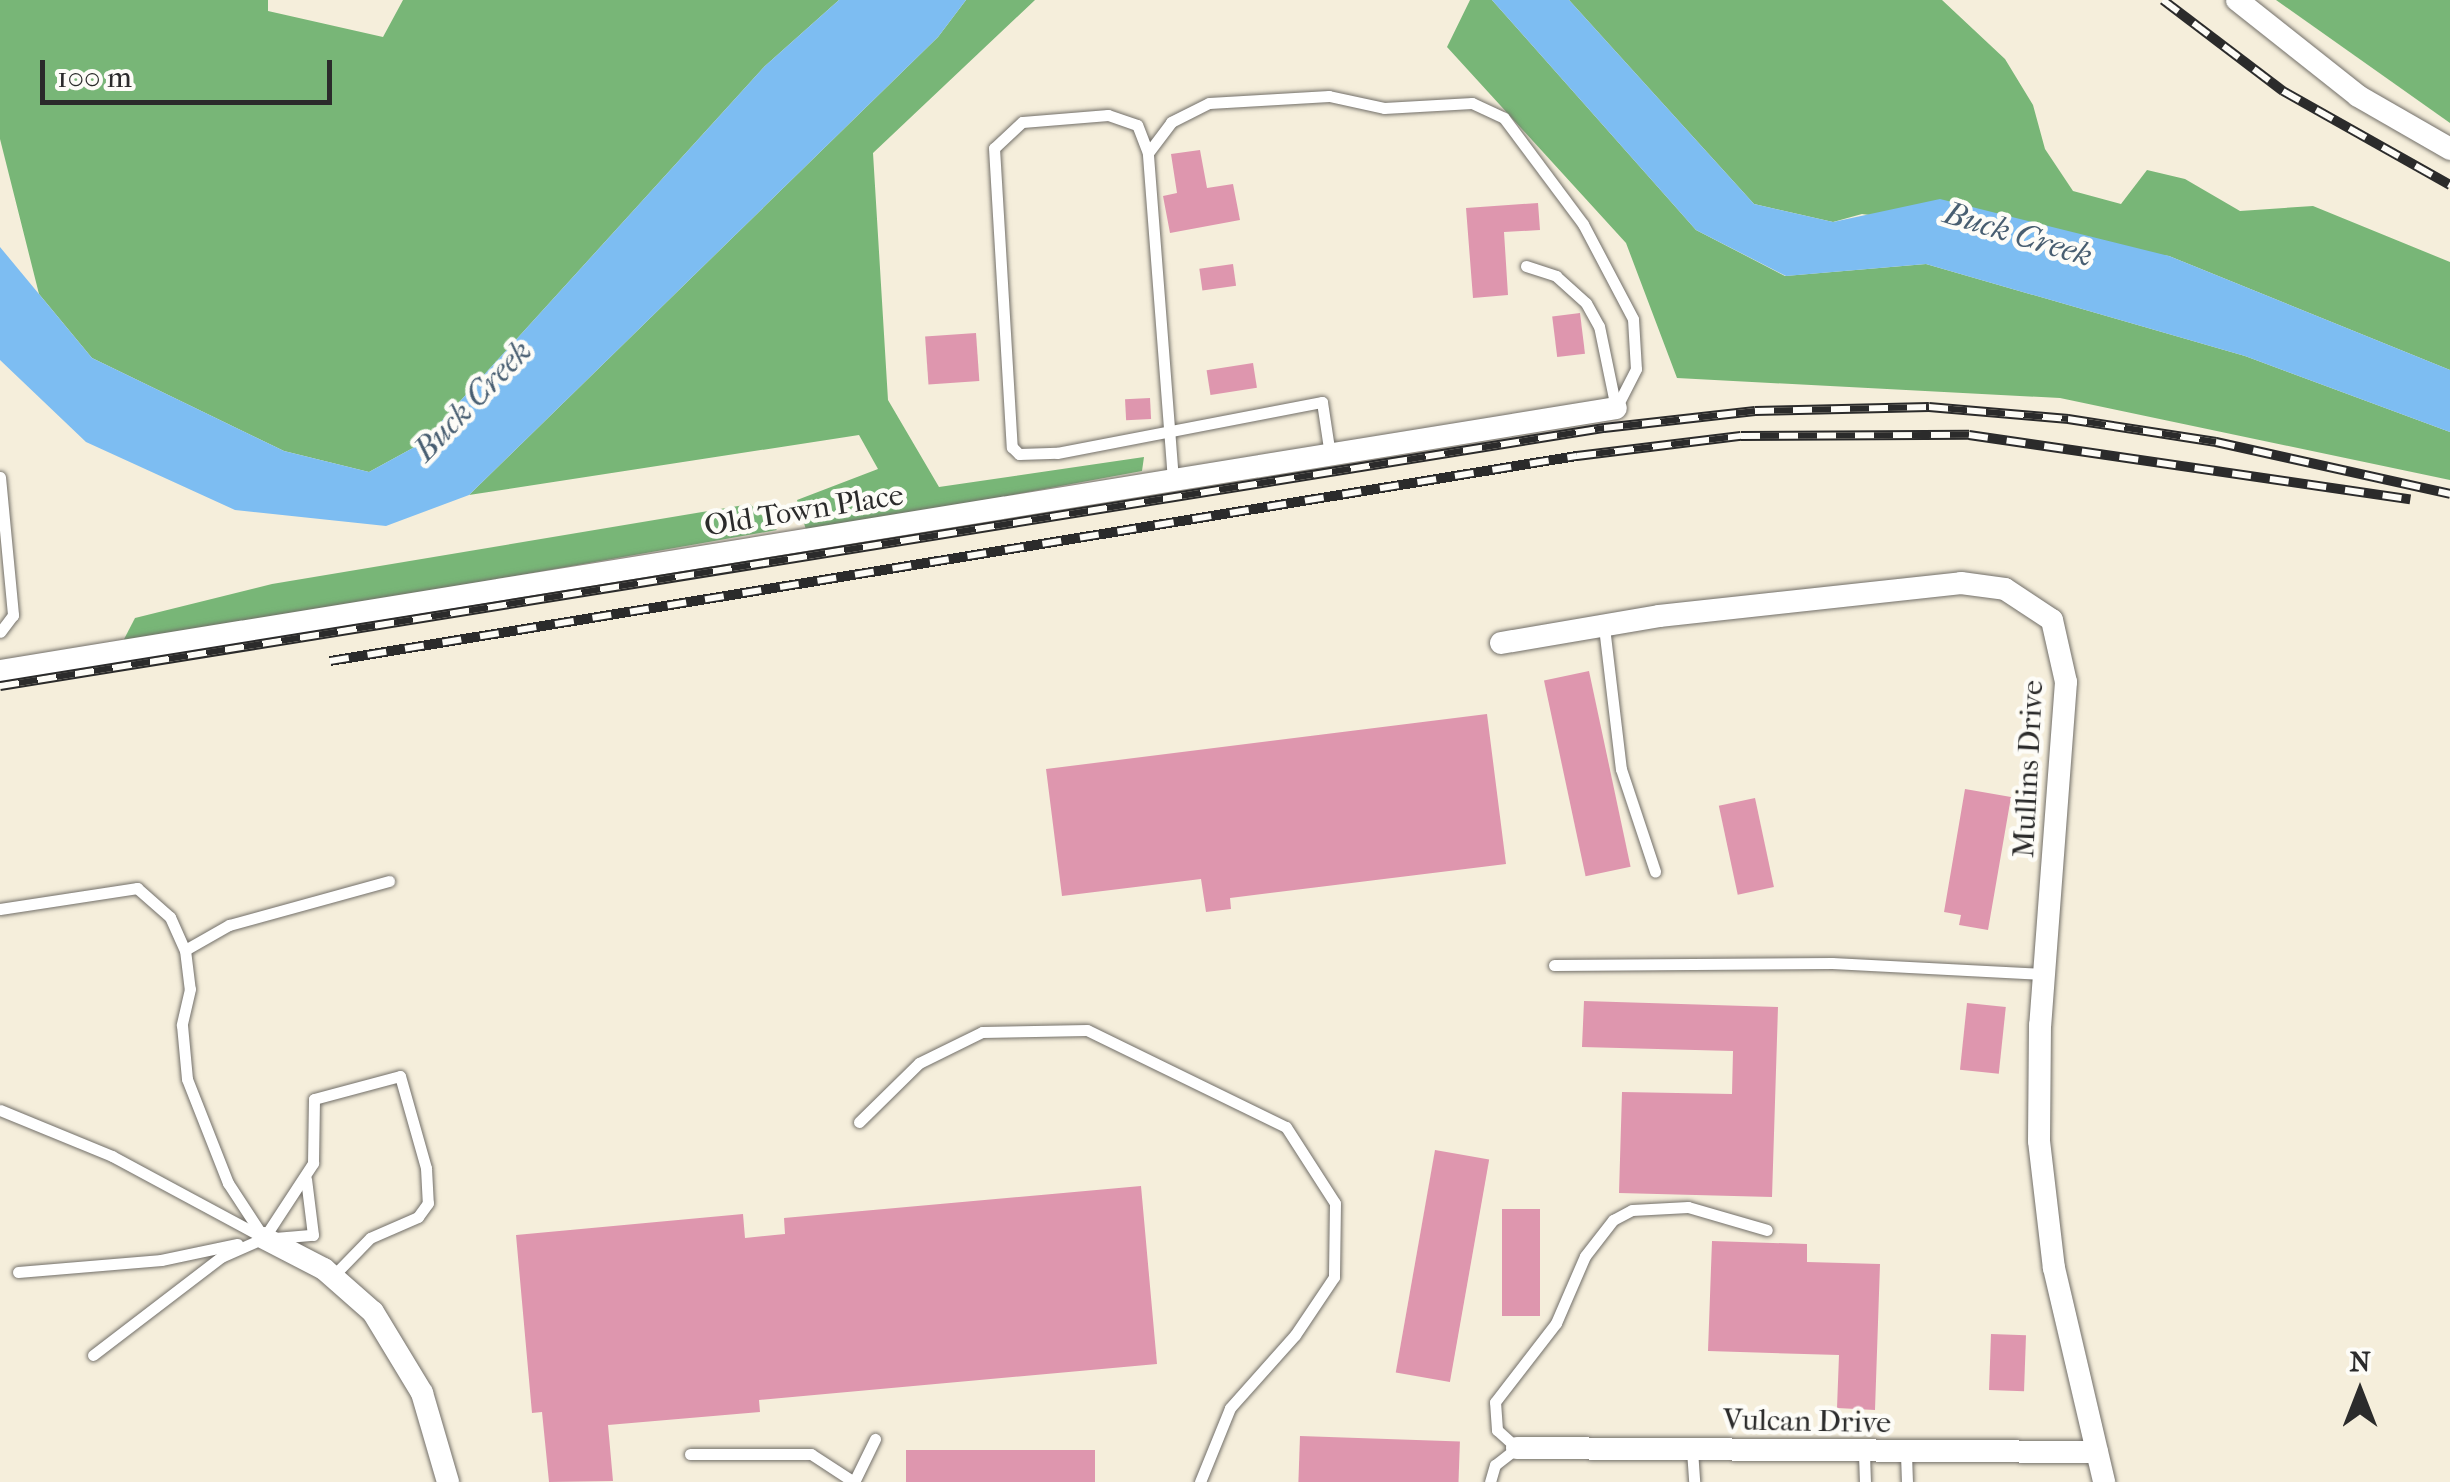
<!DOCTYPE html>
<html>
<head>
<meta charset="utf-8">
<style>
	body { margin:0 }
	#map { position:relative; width:2450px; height:1482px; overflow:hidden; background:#f5eedb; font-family:"IM FELL French Canon",serif }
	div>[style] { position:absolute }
	.forest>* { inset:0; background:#78b677 }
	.water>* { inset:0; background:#7dbdf2 }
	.building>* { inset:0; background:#de96ae; transform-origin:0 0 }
	.roads { filter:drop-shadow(0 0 2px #726f69) drop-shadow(0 0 2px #726f69) }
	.service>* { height:11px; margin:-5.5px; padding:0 5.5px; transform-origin:5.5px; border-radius:5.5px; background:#fff }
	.minor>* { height:22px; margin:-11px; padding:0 11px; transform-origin:11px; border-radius:11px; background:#fff }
	.rail>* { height:10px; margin-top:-5px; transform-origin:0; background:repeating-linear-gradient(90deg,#fdfcf7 0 19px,#2b2b2b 0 38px); box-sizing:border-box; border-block:2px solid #2b2b2b }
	span { translate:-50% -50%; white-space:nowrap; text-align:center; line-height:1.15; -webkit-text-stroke:9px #fdfcf7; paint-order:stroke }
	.street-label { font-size:30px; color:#2b2b2b }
	.water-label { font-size:32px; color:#485e71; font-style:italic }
	.north { position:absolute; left:2310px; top:1342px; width:100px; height:100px; -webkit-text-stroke:8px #fdfcf7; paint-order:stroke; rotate:0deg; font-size:28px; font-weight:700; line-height:40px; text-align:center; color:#2b2b2b }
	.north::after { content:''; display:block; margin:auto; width:35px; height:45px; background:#2b2b2b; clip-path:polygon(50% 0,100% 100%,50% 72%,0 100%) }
	.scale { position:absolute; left:40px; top:60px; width:292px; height:45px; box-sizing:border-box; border:5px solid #2b2b2b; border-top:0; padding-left:12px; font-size:30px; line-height:35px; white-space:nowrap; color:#2b2b2b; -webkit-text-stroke:8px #fdfcf7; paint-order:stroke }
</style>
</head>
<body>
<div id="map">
	<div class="forest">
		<div style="clip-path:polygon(0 0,268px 0,268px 11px,383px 37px,403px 0,839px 0,765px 66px,422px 443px,369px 472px,284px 451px,92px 358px,39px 294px,0 139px)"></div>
		<div style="clip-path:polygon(966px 0,1035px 0,873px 153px,888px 400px,939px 487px,1144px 457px,1142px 471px,807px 533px,797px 500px,878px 469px,859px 435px,469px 495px,938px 37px)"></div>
		<div style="clip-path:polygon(1470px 0,1492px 0,1696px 230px,1785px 276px,1926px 264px,2245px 356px,2450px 432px,2450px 480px,2060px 398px,1677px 378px,1626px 243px,1447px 47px)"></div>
		<div style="clip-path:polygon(1569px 0,1942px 0,2005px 59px,2033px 105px,2045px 149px,2073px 191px,2121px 204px,2147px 170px,2185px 179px,2240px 211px,2313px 206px,2450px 262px,2450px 370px,2169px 256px,1862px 214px,1833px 222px,1754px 204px)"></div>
		<div style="clip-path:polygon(2276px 0,2450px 0,2450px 123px)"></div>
		<div style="clip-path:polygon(750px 504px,777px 530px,121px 645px,135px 618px,272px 584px)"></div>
	</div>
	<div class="water">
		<div style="clip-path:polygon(839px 0,966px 0,938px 37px,469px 495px,386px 526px,235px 510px,86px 442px,0 360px,0 247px,92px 358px,284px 451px,369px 472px,422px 443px,765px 66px)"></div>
		<div style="clip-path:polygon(1492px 0,1569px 0,1754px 204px,1833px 222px,1940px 199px,2169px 256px,2450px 370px,2450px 432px,2245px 356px,1926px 264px,1786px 276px,1696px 230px)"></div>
	</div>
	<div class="building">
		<div style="clip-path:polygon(1200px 150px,1207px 188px,1233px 184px,1240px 220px,1170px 233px,1163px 196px,1177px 193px,1171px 154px)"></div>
		<div style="clip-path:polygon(1538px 203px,1540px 230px,1504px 232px,1508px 295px,1473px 298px,1466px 208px)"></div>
		<div style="left:1233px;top:264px;width:22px;height:34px;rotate:82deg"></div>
		<div style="left:1580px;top:313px;width:41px;height:28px;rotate:83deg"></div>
		<div style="left:976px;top:333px;width:48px;height:51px;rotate:86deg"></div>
		<div style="left:1253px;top:363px;width:25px;height:47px;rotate:81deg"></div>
		<div style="left:1150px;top:398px;width:21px;height:25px;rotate:87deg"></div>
		<div style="left:1589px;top:671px;width:200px;height:46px;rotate:78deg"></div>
		<div style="clip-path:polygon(1487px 714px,1506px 864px,1230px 898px,1231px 909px,1206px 912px,1201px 879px,1062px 896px,1046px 769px)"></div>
		<div style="clip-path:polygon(1965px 789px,2011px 797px,1988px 930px,1959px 925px,1961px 915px,1944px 912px)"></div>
		<div style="left:1755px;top:798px;width:91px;height:37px;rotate:78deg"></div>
		<div style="clip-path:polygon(1584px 1001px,1778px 1007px,1772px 1197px,1619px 1193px,1622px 1092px,1732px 1094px,1733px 1051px,1582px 1047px)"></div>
		<div style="left:1967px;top:1003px;width:39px;height:67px;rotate:6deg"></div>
		<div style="left:1435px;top:1150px;width:55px;height:226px;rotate:10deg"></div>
		<div style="clip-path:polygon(1141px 1186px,1157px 1364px,759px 1400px,760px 1412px,608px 1425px,613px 1481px,549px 1482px,542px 1412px,532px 1413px,516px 1235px,743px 1214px,745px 1238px,785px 1234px,784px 1218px)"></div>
		<div style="left:1502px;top:1209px;width:38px;height:107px"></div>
		<div style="clip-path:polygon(1712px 1241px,1807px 1244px,1807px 1262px,1880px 1264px,1875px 1410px,1837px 1408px,1839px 1355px,1708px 1351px)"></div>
		<div style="left:1991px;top:1334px;width:35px;height:56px;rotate:2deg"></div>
		<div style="left:1300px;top:1436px;width:160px;height:46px;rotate:2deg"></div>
		<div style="left:906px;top:1450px;width:189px;height:32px"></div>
	</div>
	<div class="roads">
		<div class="service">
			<div style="left:1148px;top:153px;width:30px;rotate:-111deg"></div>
			<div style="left:1137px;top:125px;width:31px;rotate:-161deg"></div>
			<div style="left:1108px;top:115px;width:86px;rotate:175.3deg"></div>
			<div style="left:1022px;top:122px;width:38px;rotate:137deg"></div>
			<div style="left:994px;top:148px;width:300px;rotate:86.6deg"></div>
			<div style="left:1012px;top:447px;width:10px;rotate:45deg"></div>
			<div style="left:1019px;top:454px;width:38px;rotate:-2deg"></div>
			<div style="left:1057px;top:453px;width:270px;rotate:-10.9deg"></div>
			<div style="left:1322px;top:402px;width:54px;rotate:81.4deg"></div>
			<div style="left:1526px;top:266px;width:32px;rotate:18deg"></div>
			<div style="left:1556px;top:276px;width:40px;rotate:42deg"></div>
			<div style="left:1586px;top:303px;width:26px;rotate:61deg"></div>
			<div style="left:1599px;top:326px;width:84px;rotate:78.3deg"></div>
			<div style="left:0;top:477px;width:139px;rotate:84.6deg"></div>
			<div style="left:13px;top:615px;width:21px;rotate:127deg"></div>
			<div style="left:1173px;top:480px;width:328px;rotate:-94.4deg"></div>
			<div style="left:1148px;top:153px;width:39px;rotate:-53deg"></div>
			<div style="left:1171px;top:122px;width:42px;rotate:-26.6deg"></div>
			<div style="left:1209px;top:103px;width:120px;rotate:-3.3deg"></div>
			<div style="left:1329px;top:96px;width:56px;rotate:12.3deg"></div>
			<div style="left:1384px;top:108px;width:88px;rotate:-3.3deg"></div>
			<div style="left:1472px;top:103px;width:35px;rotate:25deg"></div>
			<div style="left:1504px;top:118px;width:132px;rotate:53.3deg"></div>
			<div style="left:1583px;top:224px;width:107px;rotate:62.2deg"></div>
			<div style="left:1633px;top:319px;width:50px;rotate:86.6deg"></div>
			<div style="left:1636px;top:369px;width:44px;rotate:117.1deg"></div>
			<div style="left:1604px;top:627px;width:143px;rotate:83.2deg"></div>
			<div style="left:1621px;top:769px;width:108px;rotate:71.6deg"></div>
			<div style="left:0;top:909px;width:139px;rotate:-8.7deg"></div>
			<div style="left:137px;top:888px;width:44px;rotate:41.3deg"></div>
			<div style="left:170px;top:917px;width:36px;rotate:66deg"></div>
			<div style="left:185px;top:950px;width:39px;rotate:83deg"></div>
			<div style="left:190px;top:989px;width:37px;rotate:103deg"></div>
			<div style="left:182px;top:1025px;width:54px;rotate:84.7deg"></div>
			<div style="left:187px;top:1079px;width:112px;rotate:68.5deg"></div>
			<div style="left:228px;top:1183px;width:66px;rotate:56.8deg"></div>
			<div style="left:185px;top:950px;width:51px;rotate:-29.6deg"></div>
			<div style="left:229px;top:925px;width:166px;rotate:-15.4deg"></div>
			<div style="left:1554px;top:965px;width:278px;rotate:-0.4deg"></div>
			<div style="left:1832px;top:963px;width:212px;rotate:3deg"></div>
			<div style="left:0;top:1110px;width:121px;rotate:22.3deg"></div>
			<div style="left:112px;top:1156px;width:173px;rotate:28.3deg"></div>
			<div style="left:859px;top:1122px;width:84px;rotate:-44.5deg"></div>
			<div style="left:919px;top:1063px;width:70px;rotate:-26.2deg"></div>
			<div style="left:982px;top:1032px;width:105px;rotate:-1.1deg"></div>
			<div style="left:1087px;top:1030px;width:221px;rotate:26deg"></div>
			<div style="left:1286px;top:1127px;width:90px;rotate:57.2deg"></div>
			<div style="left:1335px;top:1203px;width:74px;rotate:90.8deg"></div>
			<div style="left:1334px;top:1277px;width:70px;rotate:123.9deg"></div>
			<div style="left:1295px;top:1335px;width:98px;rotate:131.7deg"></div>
			<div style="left:1230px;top:1408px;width:80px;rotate:112.1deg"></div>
			<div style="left:275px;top:1238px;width:38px;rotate:-5deg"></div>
			<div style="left:313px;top:1235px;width:56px;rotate:-97.1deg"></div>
			<div style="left:18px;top:1272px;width:144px;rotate:-4.8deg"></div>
			<div style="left:161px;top:1260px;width:78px;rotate:-11.9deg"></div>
			<div style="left:93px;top:1355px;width:161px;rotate:-37.4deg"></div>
			<div style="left:221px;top:1257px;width:47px;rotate:-23.8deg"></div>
			<div style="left:264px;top:1238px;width:90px;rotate:-56.8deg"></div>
			<div style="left:313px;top:1163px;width:64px;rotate:-89.1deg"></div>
			<div style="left:314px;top:1099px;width:89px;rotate:-15deg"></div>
			<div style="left:400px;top:1076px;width:96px;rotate:74.2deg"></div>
			<div style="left:426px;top:1168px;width:35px;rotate:87deg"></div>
			<div style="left:428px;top:1203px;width:17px;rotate:126deg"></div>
			<div style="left:418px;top:1217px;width:52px;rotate:156.4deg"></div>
			<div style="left:370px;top:1238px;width:53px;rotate:134.2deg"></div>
			<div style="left:1692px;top:1450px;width:32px;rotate:86deg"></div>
			<div style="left:690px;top:1454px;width:121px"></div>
			<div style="left:811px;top:1454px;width:51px;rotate:33.1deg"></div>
			<div style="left:1864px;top:1454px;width:28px;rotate:88deg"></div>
			<div style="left:1906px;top:1454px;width:28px;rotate:88deg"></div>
			<div style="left:854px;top:1482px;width:48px;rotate:-64deg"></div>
			<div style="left:1490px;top:1482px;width:18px;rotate:-74deg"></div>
			<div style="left:1495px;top:1465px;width:28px;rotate:-38deg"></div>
			<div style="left:1517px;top:1448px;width:27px;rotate:-138deg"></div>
			<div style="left:1497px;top:1430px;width:28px;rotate:-94deg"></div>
			<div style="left:1495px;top:1402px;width:100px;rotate:-52.3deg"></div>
			<div style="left:1556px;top:1323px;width:73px;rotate:-66.6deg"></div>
			<div style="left:1585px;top:1256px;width:46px;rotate:-52.1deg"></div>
			<div style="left:1613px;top:1220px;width:21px;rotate:-28deg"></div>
			<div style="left:1632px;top:1210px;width:56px;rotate:-3.1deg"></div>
			<div style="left:1688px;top:1207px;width:82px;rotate:16.2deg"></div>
		</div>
		<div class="minor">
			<div style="left:2237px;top:0;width:154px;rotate:38.4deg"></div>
			<div style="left:2358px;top:96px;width:106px;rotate:29.9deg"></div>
			<div style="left:1501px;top:643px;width:160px;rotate:-9.7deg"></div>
			<div style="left:1659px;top:616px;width:304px;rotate:-6.2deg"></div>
			<div style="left:1961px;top:583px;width:44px;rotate:7.8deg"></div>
			<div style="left:2005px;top:589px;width:56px;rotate:33.4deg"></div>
			<div style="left:2052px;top:620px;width:64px;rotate:77.3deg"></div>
			<div style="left:2066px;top:682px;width:344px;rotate:94.3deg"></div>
			<div style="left:2040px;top:1025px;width:116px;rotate:90.5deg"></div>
			<div style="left:2039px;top:1141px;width:128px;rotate:83.3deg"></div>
			<div style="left:2054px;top:1268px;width:220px;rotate:76.8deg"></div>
			<div style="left:0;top:671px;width:1637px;rotate:-9.24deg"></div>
			<div style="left:264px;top:1238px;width:68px;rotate:27.3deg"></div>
			<div style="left:324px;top:1269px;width:65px;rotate:41.3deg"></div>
			<div style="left:373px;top:1312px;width:95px;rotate:58.8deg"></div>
			<div style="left:422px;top:1393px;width:93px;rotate:73.7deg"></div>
			<div style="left:1517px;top:1448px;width:580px;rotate:0.4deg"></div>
		</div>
	</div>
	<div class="rail">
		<div style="left:2163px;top:0;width:151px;rotate:37.2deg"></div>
		<div style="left:2283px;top:91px;width:192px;rotate:29.4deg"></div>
		<div style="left:330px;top:661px;width:1264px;rotate:-9.34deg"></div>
		<div style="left:1577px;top:456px;width:165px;rotate:-7deg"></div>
		<div style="left:1741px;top:436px;width:228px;rotate:-0.3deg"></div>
		<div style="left:1969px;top:435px;width:446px;rotate:8.3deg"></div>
		<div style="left:0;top:686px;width:1625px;rotate:-9.14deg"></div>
		<div style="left:1604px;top:428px;width:152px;rotate:-6.4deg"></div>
		<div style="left:1755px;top:411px;width:174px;rotate:-1.3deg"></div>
		<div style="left:1929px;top:407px;width:140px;rotate:4.9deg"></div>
		<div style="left:2068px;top:419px;width:150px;rotate:8.8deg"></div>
		<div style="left:2216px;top:442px;width:240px;rotate:12.5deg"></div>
	</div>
	<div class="street-label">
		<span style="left:804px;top:511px;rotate:-9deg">Old Town Place</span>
		<span style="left:2029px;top:769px;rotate:-87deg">Mullins Drive</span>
		<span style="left:1807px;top:1422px;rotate:1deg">Vulcan Drive</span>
	</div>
	<div class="water-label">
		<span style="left:2018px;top:235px;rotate:17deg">Buck Creek</span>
		<span style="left:473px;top:401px;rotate:-46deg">Buck Creek</span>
	</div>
	<div class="north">N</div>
	<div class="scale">100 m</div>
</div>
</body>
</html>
